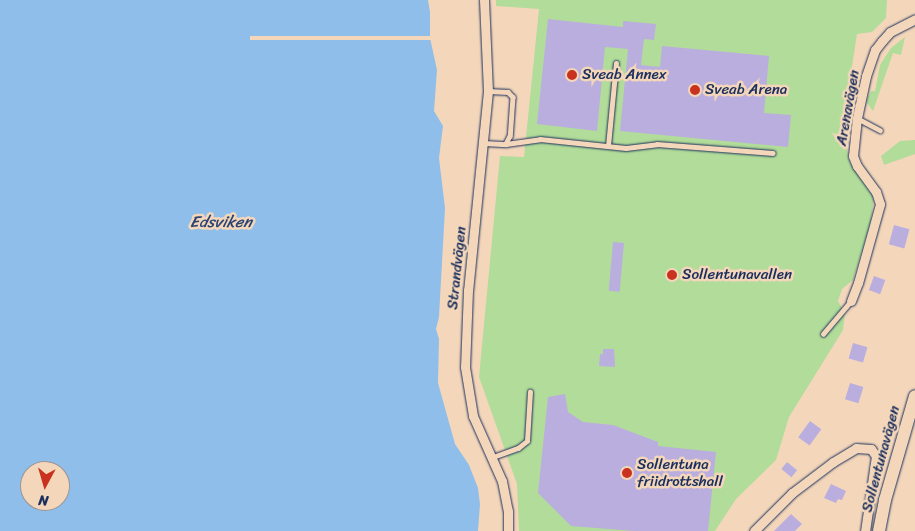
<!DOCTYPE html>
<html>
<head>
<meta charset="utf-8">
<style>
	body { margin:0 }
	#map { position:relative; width:915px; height:531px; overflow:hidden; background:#f4d7ba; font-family:Sriracha,sans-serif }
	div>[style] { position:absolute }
	.green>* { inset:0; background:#b2dc99 }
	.water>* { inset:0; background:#8fbeea }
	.pier>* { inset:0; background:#f4d7ba; transform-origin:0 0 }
	.building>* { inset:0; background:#baaedf; transform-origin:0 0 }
	.roads { filter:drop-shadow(0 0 1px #1b2f5e) drop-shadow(0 0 1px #1b2f5e) }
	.lane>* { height:4.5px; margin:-2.25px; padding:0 2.25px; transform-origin:2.25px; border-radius:2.25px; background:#f4d7ba }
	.street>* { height:9px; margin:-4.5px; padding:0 4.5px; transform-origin:4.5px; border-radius:4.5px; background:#f4d7ba }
	.secondary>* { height:12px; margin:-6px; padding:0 6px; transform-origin:6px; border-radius:6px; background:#f4d7ba }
	.dots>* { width:14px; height:14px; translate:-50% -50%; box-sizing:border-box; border:2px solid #f4d7ba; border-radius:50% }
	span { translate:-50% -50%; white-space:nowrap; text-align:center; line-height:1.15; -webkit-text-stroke:5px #f4d7ba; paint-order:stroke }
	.poi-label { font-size:15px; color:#1b2f5e }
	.left { translate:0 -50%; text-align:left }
	.street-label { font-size:15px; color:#1b2f5e }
	.water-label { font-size:16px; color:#2c4473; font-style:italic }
	.north { position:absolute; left:20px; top:461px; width:50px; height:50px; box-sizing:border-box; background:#f4d7ba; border:1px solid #9d9495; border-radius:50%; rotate:186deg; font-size:14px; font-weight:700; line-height:20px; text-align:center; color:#1b2f5e }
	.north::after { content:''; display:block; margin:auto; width:18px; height:22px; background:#c8321e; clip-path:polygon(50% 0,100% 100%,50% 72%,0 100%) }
</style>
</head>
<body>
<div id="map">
	<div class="green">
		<div style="clip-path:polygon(496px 0,887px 0,886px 18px,872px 32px,857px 34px,850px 79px,847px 151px,850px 163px,874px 194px,871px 223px,853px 280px,842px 289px,838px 301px,845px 313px,843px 330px,789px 417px,776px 460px,736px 499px,715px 531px,519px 531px,517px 484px,479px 377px,500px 156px,524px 157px,539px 9px,496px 6px)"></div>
		<div style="clip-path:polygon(905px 37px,901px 55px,893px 53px,873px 111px,867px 103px,867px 99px,871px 91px,875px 91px,880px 65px,891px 48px)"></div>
		<div style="clip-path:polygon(915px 140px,915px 154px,884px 165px,881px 156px,900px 141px)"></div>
	</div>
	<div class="water">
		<div style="clip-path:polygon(evenodd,0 0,428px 0,430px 12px,430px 38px,437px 70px,434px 111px,443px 126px,439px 158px,445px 208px,439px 317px,436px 329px,439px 339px,438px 383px,455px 444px,469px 465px,478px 488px,480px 504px,478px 531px,0 531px,0 0,30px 471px,60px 471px,60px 501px,30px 501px,30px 471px)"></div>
	</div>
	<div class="pier">
		<div style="left:431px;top:36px;width:4px;height:181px;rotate:90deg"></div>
	</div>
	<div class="building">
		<div style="clip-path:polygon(548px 19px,623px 27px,623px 21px,656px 24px,654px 40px,644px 39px,641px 65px,660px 67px,662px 46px,769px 56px,764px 113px,791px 115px,788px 147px,620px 131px,628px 49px,605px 47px,597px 131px,537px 124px)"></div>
		<div style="left:894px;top:225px;width:16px;height:20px;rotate:15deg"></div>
		<div style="left:613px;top:242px;width:11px;height:49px;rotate:5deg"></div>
		<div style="left:874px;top:276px;width:12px;height:15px;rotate:20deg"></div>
		<div style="left:853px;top:343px;width:15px;height:16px;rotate:16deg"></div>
		<div style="clip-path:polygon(603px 349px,614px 349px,615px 367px,599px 366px,600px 354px,603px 354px)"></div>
		<div style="left:850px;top:383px;width:14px;height:17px;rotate:17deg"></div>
		<div style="clip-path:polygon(565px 394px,568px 412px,583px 422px,613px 425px,658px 442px,658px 446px,716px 452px,708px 531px,634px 531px,571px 526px,538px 493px,548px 397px)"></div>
		<div style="left:810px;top:421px;width:14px;height:20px;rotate:36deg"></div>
		<div style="left:787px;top:462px;width:13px;height:9px;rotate:39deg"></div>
		<div style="clip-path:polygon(831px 484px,846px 491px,842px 500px,838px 499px,836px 503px,824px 498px)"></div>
		<div style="clip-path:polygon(791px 514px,802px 524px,795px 531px,774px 531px)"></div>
	</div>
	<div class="roads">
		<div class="lane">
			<div style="left:488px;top:91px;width:20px;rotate:3deg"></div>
			<div style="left:508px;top:92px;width:7px;rotate:45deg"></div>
			<div style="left:513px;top:97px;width:39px;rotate:94deg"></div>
			<div style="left:510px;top:136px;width:9px;rotate:117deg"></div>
			<div style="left:857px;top:118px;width:26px;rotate:28deg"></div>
			<div style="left:484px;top:143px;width:22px;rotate:3deg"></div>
			<div style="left:506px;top:144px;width:34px;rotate:-8deg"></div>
			<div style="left:540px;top:139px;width:86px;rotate:6deg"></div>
			<div style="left:626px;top:148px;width:31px;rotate:-7deg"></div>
			<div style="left:657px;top:144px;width:116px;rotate:4.4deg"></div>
			<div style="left:608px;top:146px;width:83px;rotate:-84.5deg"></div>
			<div style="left:823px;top:334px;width:43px;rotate:-49.7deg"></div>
			<div style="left:493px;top:457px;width:27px;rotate:-20deg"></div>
			<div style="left:518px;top:448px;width:11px;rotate:-38deg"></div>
			<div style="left:527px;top:441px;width:49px;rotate:-86.5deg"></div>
		</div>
		<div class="street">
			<div style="left:484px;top:0;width:91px;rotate:87.5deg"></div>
			<div style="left:488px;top:91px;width:200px;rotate:95.7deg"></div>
			<div style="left:468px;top:290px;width:77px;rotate:92.2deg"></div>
			<div style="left:465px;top:367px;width:50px;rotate:80.7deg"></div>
			<div style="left:473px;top:416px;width:71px;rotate:66deg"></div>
			<div style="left:502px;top:481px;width:31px;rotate:79deg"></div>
			<div style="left:508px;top:511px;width:20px;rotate:90deg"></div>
			<div style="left:851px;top:301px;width:19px;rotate:-69deg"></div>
			<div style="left:858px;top:283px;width:82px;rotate:-74.4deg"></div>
			<div style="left:880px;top:204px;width:13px;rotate:-108deg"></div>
			<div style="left:876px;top:192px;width:32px;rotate:-126deg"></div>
			<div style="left:857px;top:166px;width:11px;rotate:-112deg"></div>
			<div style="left:853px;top:156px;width:38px;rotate:-84deg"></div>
			<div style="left:857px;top:118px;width:43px;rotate:-77.9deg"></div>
			<div style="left:866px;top:76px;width:28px;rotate:-71deg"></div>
			<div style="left:875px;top:50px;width:11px;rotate:-52deg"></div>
			<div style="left:882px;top:41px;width:12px;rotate:-48deg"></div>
			<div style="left:890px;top:32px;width:28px;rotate:-27deg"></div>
			<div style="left:754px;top:531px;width:54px;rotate:-45deg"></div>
			<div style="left:792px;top:493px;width:51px;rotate:-37.1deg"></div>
			<div style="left:833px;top:462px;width:27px;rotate:-31deg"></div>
			<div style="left:856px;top:448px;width:15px;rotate:4deg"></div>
			<div style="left:871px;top:449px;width:9px;rotate:54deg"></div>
			<div style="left:876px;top:456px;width:76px;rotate:98.3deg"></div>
		</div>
		<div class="secondary">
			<div style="left:879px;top:531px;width:32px;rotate:-79deg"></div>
			<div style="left:885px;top:500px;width:108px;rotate:-73.9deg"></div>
		</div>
	</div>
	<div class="dots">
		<div style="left:572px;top:75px;background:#c8321e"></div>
		<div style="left:695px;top:90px;background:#c8321e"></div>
		<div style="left:672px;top:275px;background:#c8321e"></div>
		<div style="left:627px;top:473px;background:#c8321e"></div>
	</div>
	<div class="poi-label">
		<span class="left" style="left:582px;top:75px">Sveab Annex</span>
		<span class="left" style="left:705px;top:90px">Sveab Arena</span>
		<span class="left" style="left:682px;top:275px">Sollentunavallen</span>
		<span class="left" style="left:637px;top:473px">Sollentuna<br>friidrottshall</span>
	</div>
	<div class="street-label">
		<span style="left:848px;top:108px;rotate:-80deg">Arenavägen</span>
		<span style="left:457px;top:268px;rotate:-84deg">Strandvägen</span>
		<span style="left:881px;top:459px;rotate:-75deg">Sollentunavägen</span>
	</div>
	<div class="water-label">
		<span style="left:221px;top:222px">Edsviken</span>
	</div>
	<div class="north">N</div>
</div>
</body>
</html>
